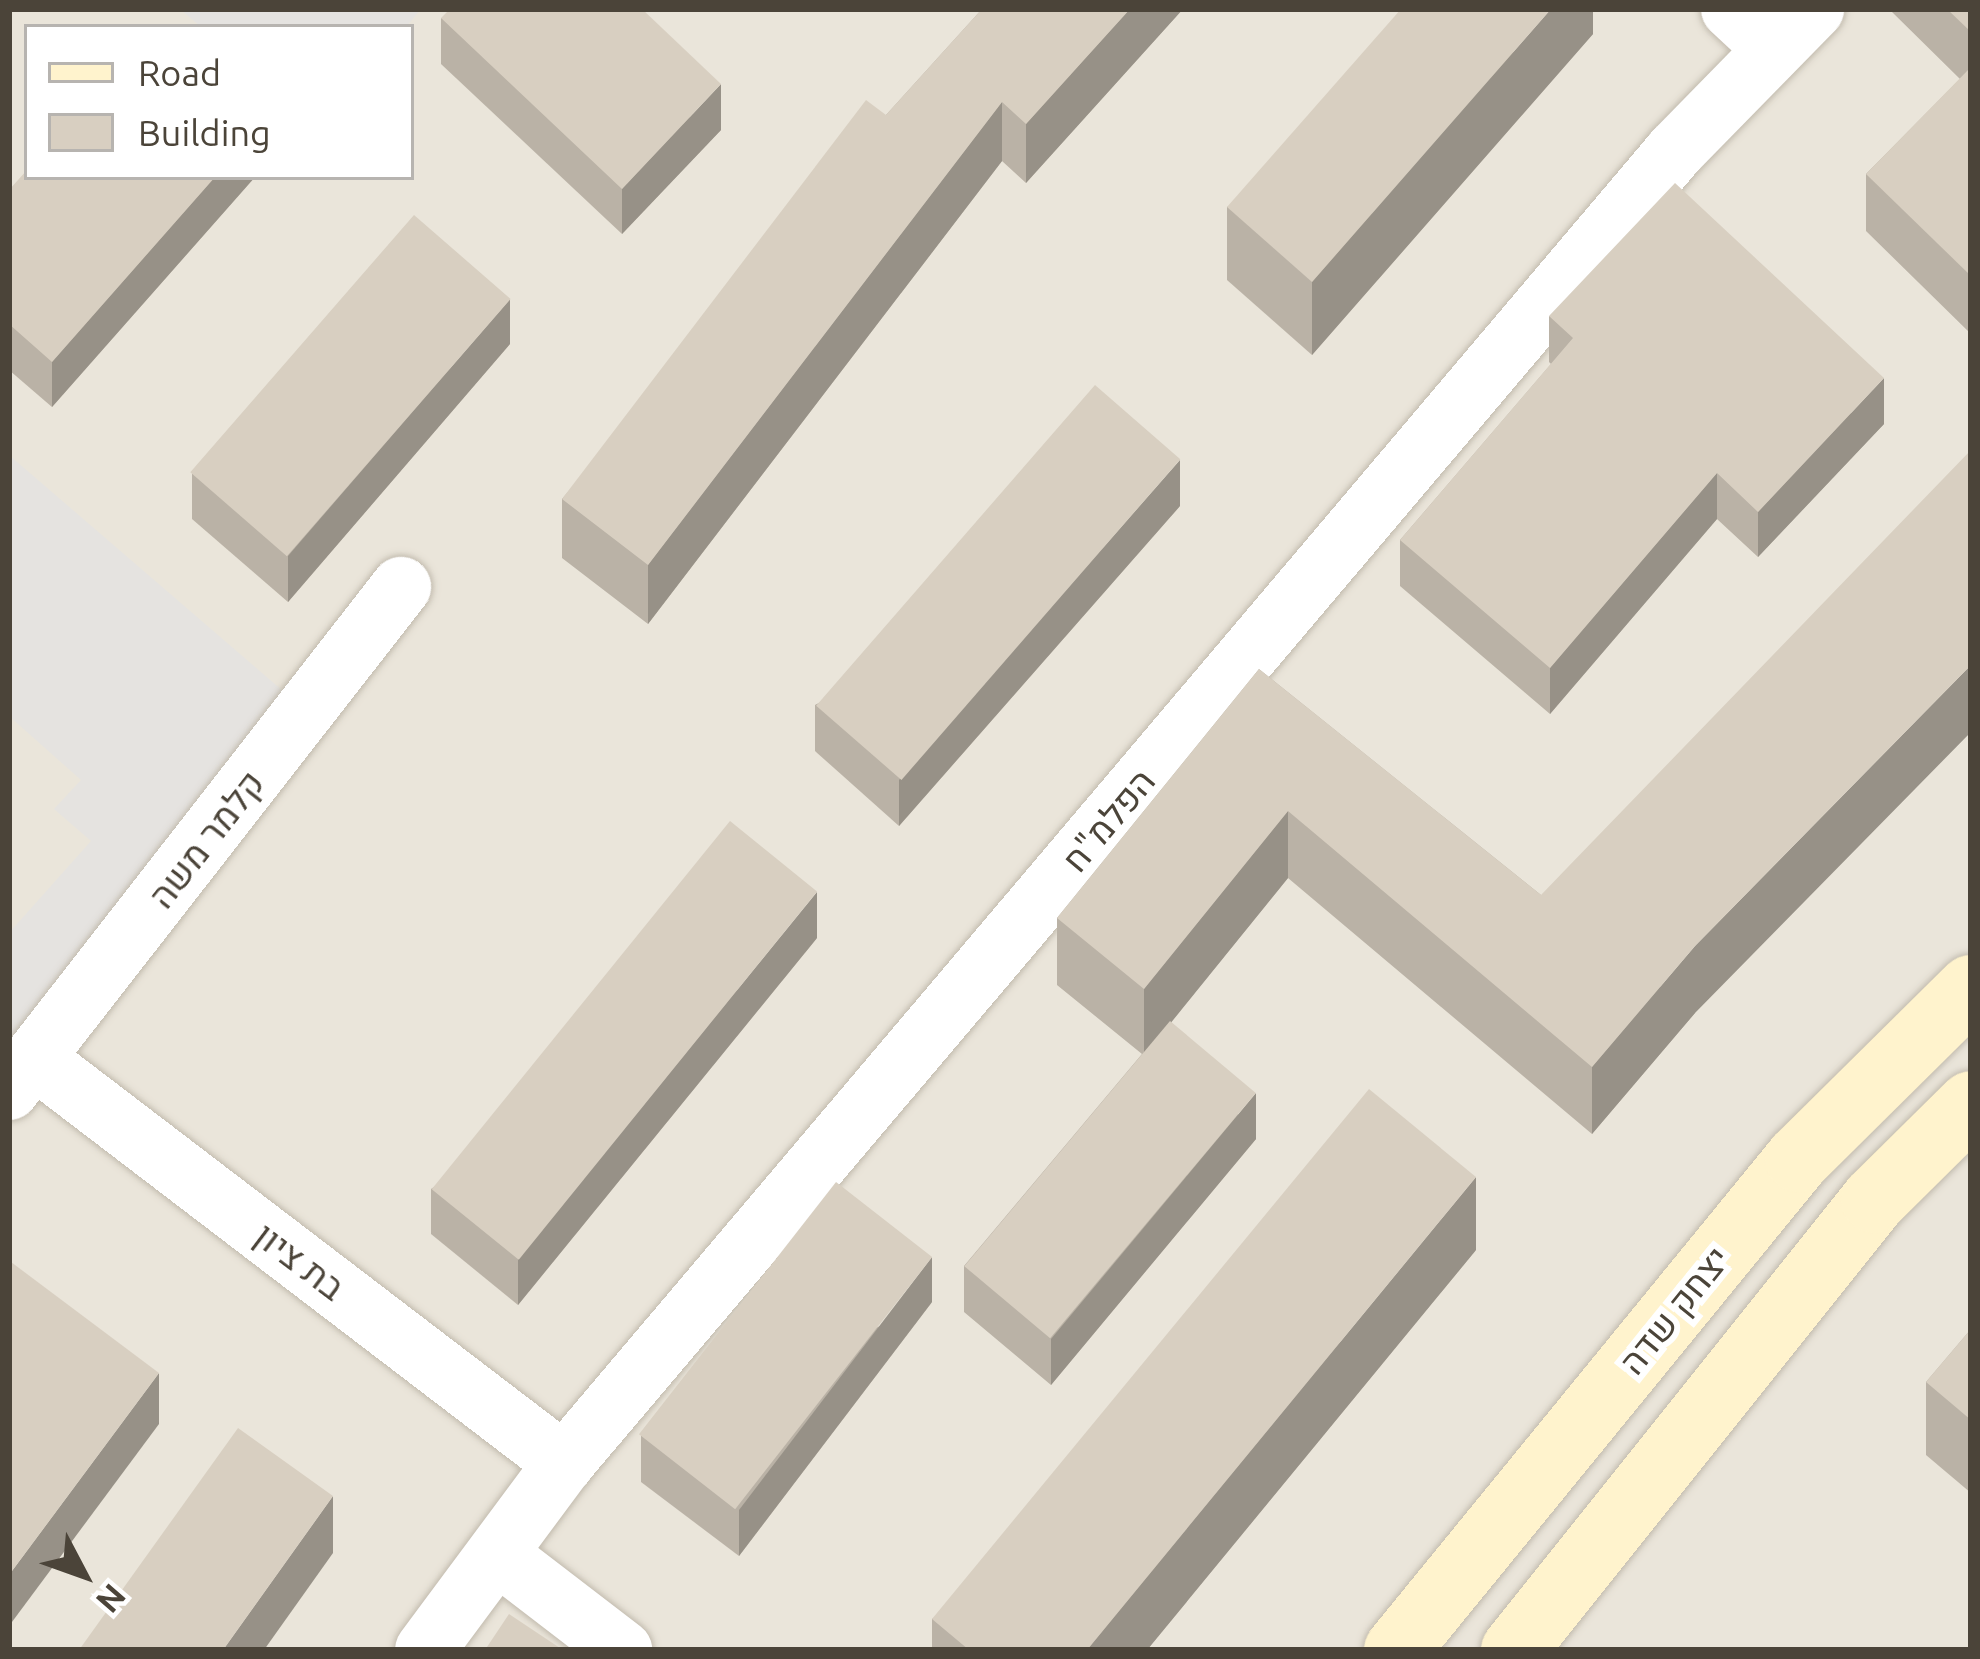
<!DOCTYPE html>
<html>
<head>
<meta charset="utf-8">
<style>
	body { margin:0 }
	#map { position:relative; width:1980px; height:1659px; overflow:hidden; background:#f6f3ec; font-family:Ubuntu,Heebo,sans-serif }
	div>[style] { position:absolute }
	.residential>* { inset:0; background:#eae5da }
	.parking>* { inset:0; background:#e5e3e0 }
	.roads { filter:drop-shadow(0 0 3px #c2bbae) drop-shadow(0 0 3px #c2bbae) }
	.street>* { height:60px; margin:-30px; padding:0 30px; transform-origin:30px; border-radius:30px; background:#fff }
	.secondary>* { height:66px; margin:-33px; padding:0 33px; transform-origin:33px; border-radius:33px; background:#fff3cd }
	.wall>* { inset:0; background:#bab2a6 }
	.shaded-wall>* { inset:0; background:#979187; transform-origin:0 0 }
	.building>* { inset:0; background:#d8cfc1; transform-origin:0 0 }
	span { translate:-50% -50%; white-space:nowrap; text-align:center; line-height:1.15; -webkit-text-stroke:12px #fff; paint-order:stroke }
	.street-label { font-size:36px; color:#4b4439 }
	.frame { position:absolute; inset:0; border:12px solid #4b4439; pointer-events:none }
	.legend { position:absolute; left:24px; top:24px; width:390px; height:156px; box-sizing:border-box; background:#fff; border:3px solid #b7b4b0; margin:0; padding:15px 21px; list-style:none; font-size:36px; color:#4b4439 }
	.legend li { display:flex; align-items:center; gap:24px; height:60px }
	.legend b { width:60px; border:3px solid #b7b4b0 }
	.north { position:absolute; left:24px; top:1515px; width:120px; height:120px; -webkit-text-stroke:9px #fff; paint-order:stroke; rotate:131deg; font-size:33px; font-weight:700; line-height:48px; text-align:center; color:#4b4439 }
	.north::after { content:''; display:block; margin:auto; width:42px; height:54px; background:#4b4439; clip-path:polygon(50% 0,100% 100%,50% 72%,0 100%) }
</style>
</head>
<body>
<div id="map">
	<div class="residential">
		<div style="clip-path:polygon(evenodd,9px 9px,1971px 9px,1971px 1650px,9px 1650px,9px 9px,27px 27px,411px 27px,411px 177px,27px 177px,27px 27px)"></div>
	</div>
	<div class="parking">
		<div style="clip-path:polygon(180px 9px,421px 9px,406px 27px,201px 27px)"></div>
		<div style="clip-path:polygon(9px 455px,291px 698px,9px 1051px,9px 933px,91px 841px,54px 809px,81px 780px,9px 716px)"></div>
	</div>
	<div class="roads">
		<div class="street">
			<div style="left:1731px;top:9px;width:57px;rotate:42.9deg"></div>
			<div style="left:35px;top:1059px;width:666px;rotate:37.37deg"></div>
			<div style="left:9px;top:1090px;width:638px;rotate:-52.07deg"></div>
			<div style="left:497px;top:1554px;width:158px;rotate:37.5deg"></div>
			<div style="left:425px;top:1650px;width:233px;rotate:-53.4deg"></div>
			<div style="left:564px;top:1463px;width:1719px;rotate:-49.74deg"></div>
			<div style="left:1675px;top:151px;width:199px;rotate:-45.6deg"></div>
		</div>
		<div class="secondary">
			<div style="left:1397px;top:1650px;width:634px;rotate:-50.76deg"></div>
			<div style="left:1798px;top:1159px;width:243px;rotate:-44.7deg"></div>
			<div style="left:1514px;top:1650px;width:576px;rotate:-51.34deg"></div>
			<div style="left:1874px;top:1200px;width:136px;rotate:-44.7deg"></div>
		</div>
	</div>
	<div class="wall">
		<div style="clip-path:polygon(982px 9px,1183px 9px,1026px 183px,1002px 161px,648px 624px,562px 558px,562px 499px,886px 115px)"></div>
		<div style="clip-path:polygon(1593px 9px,1593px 34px,1312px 355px,1227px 280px,1227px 207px)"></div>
		<div style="clip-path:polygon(1892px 9px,1971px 9px,1971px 334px,1866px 231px,1866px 174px,1960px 79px,1892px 12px)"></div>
		<div style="clip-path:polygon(441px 18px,721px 130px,622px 234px,441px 64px)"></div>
		<div style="clip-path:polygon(27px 177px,255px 177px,52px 407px,9px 370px,9px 190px)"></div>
		<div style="clip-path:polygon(1549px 316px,1884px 424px,1758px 557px,1717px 519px,1550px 714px,1400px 586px,1400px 540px,1551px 364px,1549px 362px)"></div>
		<div style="clip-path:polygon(510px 344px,288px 602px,192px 519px,192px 474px)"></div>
		<div style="clip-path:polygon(1180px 506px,899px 826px,815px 751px,815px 705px)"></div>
		<div style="clip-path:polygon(1259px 669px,1541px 895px,1695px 1013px,1592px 1134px,1288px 878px,1171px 1022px,1256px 1139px,1051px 1385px,964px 1312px,964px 1266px,1142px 1054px,1057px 985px,1057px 918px)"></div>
		<div style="clip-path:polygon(817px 938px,518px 1305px,431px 1234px,431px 1189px)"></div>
		<div style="clip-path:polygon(1476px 1250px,1147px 1650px,932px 1650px,932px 1619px)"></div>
		<div style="clip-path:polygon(932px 1302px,739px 1556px,641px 1482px,641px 1436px)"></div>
		<div style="clip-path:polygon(1971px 1329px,1971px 1493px,1926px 1455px,1926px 1382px)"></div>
	</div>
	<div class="shaded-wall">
		<div style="clip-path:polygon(1130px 9px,1183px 9px,1026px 183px,1026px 124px)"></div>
		<div style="clip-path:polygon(1551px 9px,1593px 9px,1593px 34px,1312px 355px,1312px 282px)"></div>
		<div style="clip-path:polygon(721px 84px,721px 130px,622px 234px,622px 189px)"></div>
		<div style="clip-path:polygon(1002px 102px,1002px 161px,648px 624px,648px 565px)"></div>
		<div style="clip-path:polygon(215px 177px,255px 177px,52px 407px,52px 362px)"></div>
		<div style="clip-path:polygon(510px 299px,510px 344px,288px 602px,288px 556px)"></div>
		<div style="clip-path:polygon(1884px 378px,1884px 424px,1758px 557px,1758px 512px)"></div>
		<div style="clip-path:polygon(1180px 460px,1180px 506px,899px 826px,899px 780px)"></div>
		<div style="clip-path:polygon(1717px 473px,1717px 519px,1550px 714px,1550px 668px)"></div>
		<div style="clip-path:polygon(1971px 665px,1971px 732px,1695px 1013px,1592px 1134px,1592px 1067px,1695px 946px)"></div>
		<div style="left:12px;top:707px;width:57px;height:4px;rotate:90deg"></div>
		<div style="clip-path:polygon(1288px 811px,1288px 878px,1144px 1056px,1144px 989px)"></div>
		<div style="clip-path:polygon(817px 892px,817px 938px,518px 1305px,518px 1259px)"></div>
		<div style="clip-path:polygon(1256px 1093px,1256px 1139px,1051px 1385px,1051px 1339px)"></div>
		<div style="clip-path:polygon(1476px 1177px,1476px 1250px,1147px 1650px,1087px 1650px)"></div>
		<div style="clip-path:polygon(932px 1257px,932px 1302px,739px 1556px,739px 1510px)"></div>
		<div style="clip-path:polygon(159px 1373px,159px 1424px,9px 1626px,9px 1575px)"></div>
		<div style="clip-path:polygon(333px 1496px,333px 1553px,264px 1650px,223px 1650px)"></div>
	</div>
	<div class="building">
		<div style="clip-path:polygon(450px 9px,642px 9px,721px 84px,622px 189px,441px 18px)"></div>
		<div style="clip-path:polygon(982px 9px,1130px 9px,1026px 124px,1002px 102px,648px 565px,562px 499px,866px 100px,886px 115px)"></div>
		<div style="clip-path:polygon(1401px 9px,1551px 9px,1312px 282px,1227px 207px)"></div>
		<div style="clip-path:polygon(1947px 9px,1971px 9px,1971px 32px)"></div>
		<div style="clip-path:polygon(1971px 67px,1971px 276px,1866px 174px)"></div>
		<div style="clip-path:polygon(27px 170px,27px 177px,215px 177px,52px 362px,9px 324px,9px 190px)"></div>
		<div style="clip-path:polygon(1675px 183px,1884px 378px,1758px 512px,1717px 473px,1550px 668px,1400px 540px,1573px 338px,1549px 316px)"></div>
		<div style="left:414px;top:215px;width:128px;height:341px;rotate:41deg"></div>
		<div style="left:1095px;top:385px;width:113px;height:425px;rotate:41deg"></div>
		<div style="clip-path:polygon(1971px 450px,1971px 665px,1695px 946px,1592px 1067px,1288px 811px,1144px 989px,1057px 918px,1259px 669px,1541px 895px)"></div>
		<div style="left:730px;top:821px;width:112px;height:474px;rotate:39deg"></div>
		<div style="left:1170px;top:1021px;width:112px;height:320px;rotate:40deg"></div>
		<div style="clip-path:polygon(1369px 1089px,1476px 1177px,1087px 1650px,969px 1650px,932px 1619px)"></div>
		<div style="left:836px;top:1182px;width:122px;height:320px;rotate:38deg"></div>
		<div style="clip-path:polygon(11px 1262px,159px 1373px,9px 1575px,9px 1265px)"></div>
		<div style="clip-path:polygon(1971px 1329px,1971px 1420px,1926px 1382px)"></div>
		<div style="clip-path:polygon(238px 1428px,333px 1496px,223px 1650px,79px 1650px)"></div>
		<div style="clip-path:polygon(509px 1614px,563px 1650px,485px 1650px)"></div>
	</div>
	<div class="street-label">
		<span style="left:1108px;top:820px;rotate:-50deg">הפלמ"ח</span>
		<span style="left:206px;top:839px;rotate:-52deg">קלמר משה</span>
		<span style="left:300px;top:1261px;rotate:37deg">בת ציון</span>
		<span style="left:1674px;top:1310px;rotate:-51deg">יצחק שדה</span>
	</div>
	<div class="frame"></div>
	<ul class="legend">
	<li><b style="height:15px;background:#fff3cd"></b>Road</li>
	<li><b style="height:33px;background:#d8cfc1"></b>Building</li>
	</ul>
	<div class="north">N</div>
</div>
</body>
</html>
